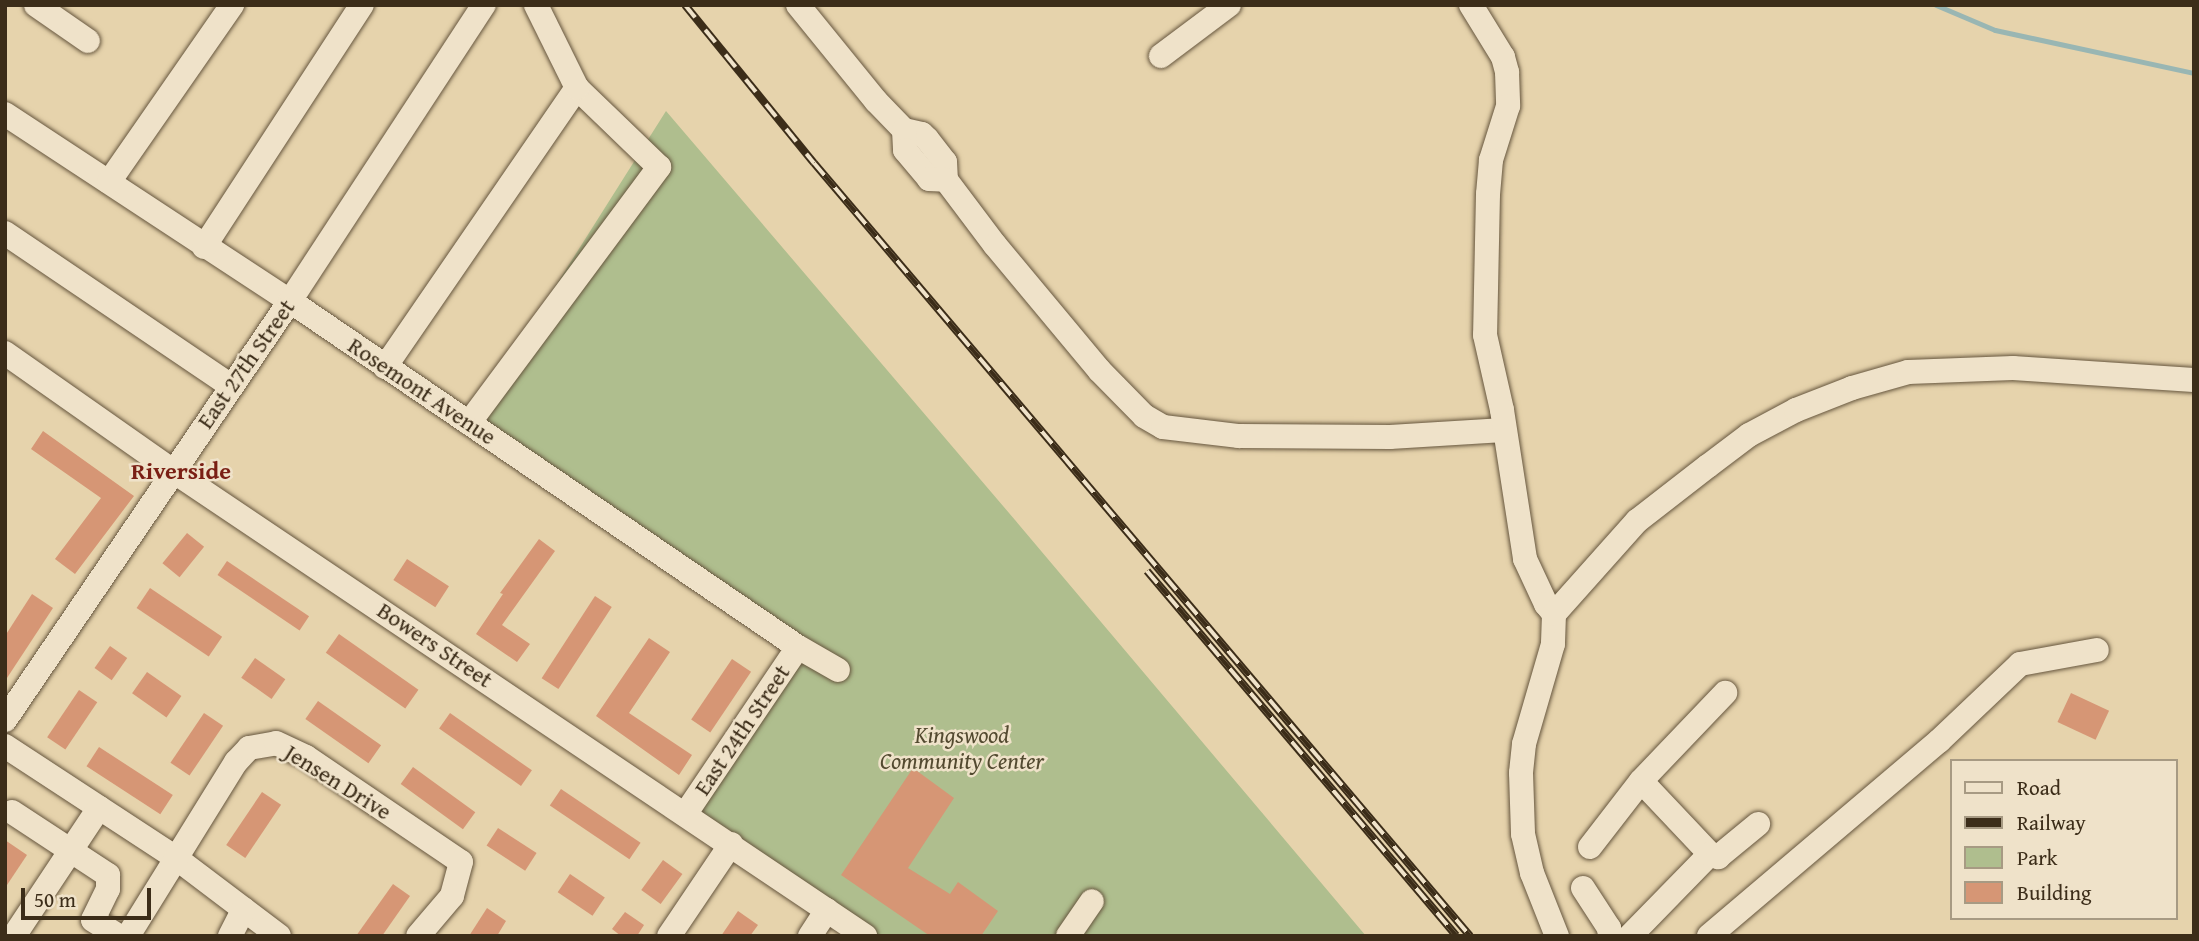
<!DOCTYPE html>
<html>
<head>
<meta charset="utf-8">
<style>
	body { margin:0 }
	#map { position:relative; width:2199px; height:941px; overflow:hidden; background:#e6d3ac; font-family:"Gentium Book Plus",serif }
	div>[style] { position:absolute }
	.green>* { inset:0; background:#afbe8e }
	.stream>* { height:5px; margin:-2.5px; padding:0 2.5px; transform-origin:2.5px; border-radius:2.5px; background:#99b6b3 }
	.building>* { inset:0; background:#d69675; transform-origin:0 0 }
	.roads { filter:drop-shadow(0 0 2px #66563e) drop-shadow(0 0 2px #66563e) }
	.minor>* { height:24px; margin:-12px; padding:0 12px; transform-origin:12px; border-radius:12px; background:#efe2c9 }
	.rail>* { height:8px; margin-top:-4px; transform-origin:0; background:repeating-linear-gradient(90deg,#efe2c9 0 16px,#3c2d19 0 32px); box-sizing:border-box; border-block:2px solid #3c2d19 }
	span { translate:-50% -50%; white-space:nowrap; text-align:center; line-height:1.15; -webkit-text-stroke:5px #efe2c9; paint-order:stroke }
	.street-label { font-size:23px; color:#3c2d19 }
	.park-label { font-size:23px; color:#534a30; font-style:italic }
	.neighbourhood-label { font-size:24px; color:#7a1f14; font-weight:700 }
	.frame { position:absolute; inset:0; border:7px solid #3c2d19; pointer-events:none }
	.legend { position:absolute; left:1950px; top:759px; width:228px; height:161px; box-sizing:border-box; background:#efe2c9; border:2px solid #a79a83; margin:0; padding:9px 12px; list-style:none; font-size:21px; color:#3c2d19 }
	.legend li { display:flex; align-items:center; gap:14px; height:35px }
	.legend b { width:35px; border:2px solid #a79a83 }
	.scale { position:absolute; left:21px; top:888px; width:130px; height:32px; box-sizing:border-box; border:4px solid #3c2d19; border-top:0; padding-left:9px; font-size:21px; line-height:24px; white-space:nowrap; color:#3c2d19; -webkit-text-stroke:5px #efe2c9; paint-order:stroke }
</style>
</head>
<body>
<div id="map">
	<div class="green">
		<div style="clip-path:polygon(666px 111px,1015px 520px,1366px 936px,868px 936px,693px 817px,803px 651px,469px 423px)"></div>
	</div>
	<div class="stream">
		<div style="left:1936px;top:5px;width:64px;rotate:23deg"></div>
		<div style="left:1995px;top:30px;width:204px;rotate:12.2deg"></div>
	</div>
	<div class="building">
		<div style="clip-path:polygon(43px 431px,134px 496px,75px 574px,55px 559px,101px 498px,31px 449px)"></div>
		<div style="left:187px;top:533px;width:22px;height:39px;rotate:39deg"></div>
		<div style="clip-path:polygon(539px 539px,555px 551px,502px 625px,530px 644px,517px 662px,476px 634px,503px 594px,500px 593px)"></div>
		<div style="left:407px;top:559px;width:50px;height:25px;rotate:33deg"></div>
		<div style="left:227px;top:561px;width:99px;height:17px;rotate:34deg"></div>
		<div style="left:150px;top:588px;width:87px;height:24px;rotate:34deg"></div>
		<div style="clip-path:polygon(32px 594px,53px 608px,5px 681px,5px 636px)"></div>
		<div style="left:595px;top:596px;width:20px;height:98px;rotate:33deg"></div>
		<div style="left:339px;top:634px;width:97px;height:23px;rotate:35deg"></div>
		<div style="clip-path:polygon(649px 638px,670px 652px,629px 713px,692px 755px,679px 775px,596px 716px)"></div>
		<div style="left:110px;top:646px;width:21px;height:27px;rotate:35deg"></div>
		<div style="left:255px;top:658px;width:37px;height:24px;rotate:35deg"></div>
		<div style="left:732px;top:659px;width:23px;height:73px;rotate:34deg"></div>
		<div style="left:147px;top:672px;width:42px;height:26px;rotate:35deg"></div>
		<div style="left:79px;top:690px;width:22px;height:57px;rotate:34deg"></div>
		<div style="left:2071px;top:693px;width:42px;height:32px;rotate:25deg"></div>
		<div style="left:318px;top:701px;width:77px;height:22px;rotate:35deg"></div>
		<div style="left:204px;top:713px;width:23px;height:60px;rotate:34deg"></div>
		<div style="left:450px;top:713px;width:100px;height:19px;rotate:35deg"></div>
		<div style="left:99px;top:747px;width:88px;height:23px;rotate:33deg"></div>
		<div style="left:413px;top:767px;width:77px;height:21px;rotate:36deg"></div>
		<div style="clip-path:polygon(913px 768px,954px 798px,908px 868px,950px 894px,958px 882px,998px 911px,981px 936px,930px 936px,841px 875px)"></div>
		<div style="left:561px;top:789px;width:96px;height:20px;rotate:34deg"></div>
		<div style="left:262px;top:792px;width:23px;height:64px;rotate:34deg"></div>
		<div style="left:498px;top:828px;width:46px;height:21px;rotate:33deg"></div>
		<div style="clip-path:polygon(5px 840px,27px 855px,5px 888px)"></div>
		<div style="left:663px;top:860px;width:24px;height:37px;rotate:36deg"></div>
		<div style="left:570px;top:874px;width:42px;height:22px;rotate:34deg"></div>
		<div style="clip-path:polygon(393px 884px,410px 896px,382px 936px,356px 936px)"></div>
		<div style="clip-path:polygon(487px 908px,506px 921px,497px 936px,469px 936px)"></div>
		<div style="clip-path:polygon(738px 911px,758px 925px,750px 936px,721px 936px)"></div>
		<div style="clip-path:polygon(625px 912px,644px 925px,637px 936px,621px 936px,612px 929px)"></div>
	</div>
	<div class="roads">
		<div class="minor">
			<div style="left:36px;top:5px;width:63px;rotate:34.7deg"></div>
			<div style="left:798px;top:5px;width:124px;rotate:50.9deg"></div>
			<div style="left:876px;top:101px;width:40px;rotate:46deg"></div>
			<div style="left:904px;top:130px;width:18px;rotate:13deg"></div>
			<div style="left:922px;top:134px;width:7px;rotate:45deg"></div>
			<div style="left:927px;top:139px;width:29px;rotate:52deg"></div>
			<div style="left:945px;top:162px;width:18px;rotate:87deg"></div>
			<div style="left:946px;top:180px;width:81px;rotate:53deg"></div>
			<div style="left:995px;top:245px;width:163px;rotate:50.2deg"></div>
			<div style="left:1099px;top:370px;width:64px;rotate:45.6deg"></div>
			<div style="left:1144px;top:416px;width:22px;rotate:30deg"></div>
			<div style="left:1163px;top:427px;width:77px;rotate:6.8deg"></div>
			<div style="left:1239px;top:436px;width:151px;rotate:0.4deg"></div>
			<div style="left:1390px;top:437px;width:114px;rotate:-3.5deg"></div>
			<div style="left:1471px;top:5px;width:61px;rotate:58.4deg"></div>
			<div style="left:1503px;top:57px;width:16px;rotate:75deg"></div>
			<div style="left:1507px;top:72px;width:34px;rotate:88deg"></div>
			<div style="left:1508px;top:106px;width:57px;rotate:107.5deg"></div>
			<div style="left:1491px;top:160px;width:34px;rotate:95deg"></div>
			<div style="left:1488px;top:194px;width:141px;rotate:91.2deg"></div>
			<div style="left:1485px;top:335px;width:77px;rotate:77.2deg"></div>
			<div style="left:1502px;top:410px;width:151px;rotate:81.2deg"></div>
			<div style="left:1525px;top:559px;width:50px;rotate:65deg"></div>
			<div style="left:1546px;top:604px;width:13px;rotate:51deg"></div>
			<div style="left:1554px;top:614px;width:30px;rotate:92deg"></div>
			<div style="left:1553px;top:644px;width:104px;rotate:106.2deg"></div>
			<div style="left:1524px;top:744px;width:29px;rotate:96deg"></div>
			<div style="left:1521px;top:773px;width:61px;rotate:88.1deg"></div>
			<div style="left:1523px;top:834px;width:40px;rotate:77deg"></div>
			<div style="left:1532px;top:873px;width:68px;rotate:68.4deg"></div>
			<div style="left:1161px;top:56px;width:85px;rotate:-36.9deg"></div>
			<div style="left:5px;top:114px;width:341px;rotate:33.3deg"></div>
			<div style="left:290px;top:301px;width:615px;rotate:34.26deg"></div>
			<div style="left:798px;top:647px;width:46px;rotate:29.9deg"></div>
			<div style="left:904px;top:130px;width:20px;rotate:87deg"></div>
			<div style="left:905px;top:150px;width:38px;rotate:50deg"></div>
			<div style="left:929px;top:179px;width:17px;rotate:3deg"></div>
			<div style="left:109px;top:182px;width:216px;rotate:-55.2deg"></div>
			<div style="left:5px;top:233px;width:273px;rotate:34.1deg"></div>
			<div style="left:204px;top:247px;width:289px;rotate:-56.9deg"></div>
			<div style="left:5px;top:353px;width:205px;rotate:35.1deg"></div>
			<div style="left:173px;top:471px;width:834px;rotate:33.9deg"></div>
			<div style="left:385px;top:367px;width:339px;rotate:-55.5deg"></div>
			<div style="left:469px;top:423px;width:319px;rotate:-53.4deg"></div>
			<div style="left:659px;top:167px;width:114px;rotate:-136.1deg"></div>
			<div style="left:577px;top:88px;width:93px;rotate:-116.3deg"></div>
			<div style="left:1554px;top:614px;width:125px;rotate:-48.3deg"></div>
			<div style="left:1637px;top:521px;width:90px;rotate:-37.8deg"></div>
			<div style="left:1708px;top:466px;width:51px;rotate:-37.1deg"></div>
			<div style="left:1749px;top:435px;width:53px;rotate:-28deg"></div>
			<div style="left:1796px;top:410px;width:60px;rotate:-21.4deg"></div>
			<div style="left:1852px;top:388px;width:58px;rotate:-15.9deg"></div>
			<div style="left:1908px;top:372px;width:105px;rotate:-2.2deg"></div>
			<div style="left:2013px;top:368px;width:181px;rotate:3.8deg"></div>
			<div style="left:5px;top:720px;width:507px;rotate:-55.78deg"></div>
			<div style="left:290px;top:301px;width:354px;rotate:-56.8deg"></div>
			<div style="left:5px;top:746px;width:204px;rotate:33.2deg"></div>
			<div style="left:176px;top:858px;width:129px;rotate:37.1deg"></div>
			<div style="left:12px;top:812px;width:115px;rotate:33.3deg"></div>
			<div style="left:108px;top:875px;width:14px;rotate:90deg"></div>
			<div style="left:108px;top:889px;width:34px;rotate:116deg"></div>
			<div style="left:93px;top:920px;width:31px;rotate:32deg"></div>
			<div style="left:686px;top:813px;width:200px;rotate:-56deg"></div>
			<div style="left:1590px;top:847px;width:83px;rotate:-52.3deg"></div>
			<div style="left:1710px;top:854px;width:100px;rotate:-133.4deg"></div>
			<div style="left:1641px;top:781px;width:122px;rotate:-46.3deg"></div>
			<div style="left:1583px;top:888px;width:48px;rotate:57deg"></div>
			<div style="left:1609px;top:928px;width:8px;rotate:83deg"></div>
			<div style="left:14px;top:936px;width:154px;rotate:-56.4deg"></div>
			<div style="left:128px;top:936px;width:205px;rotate:-58.2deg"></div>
			<div style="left:236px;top:762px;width:19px;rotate:-47deg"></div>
			<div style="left:249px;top:748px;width:27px;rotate:-10deg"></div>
			<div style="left:276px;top:743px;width:33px;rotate:25deg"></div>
			<div style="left:306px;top:757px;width:187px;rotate:34.1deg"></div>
			<div style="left:461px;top:862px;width:35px;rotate:105deg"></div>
			<div style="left:452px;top:896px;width:52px;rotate:130.4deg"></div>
			<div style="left:230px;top:936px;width:30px;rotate:-63deg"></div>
			<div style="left:669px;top:936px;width:111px;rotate:-56deg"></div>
			<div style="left:810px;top:936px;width:31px;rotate:-57deg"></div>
			<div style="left:1068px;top:936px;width:42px;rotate:-55.6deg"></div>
			<div style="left:1630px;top:936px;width:115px;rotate:-45.7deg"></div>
			<div style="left:1710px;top:854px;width:9px;rotate:21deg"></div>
			<div style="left:1718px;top:857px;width:52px;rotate:-39.5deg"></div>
			<div style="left:1709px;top:936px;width:302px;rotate:-40.3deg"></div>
			<div style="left:1939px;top:741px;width:112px;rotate:-43.5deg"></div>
			<div style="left:2020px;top:664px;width:78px;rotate:-10.3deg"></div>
		</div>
	</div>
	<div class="rail">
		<div style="left:685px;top:5px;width:204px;rotate:50.8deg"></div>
		<div style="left:814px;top:163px;width:1014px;rotate:49.68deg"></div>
		<div style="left:1147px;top:571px;width:478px;rotate:49.7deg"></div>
	</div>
	<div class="street-label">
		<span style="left:246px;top:364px;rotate:-55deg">East 27th Street</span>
		<span style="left:422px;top:391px;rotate:34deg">Rosemont Avenue</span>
		<span style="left:435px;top:645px;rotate:34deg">Bowers Street</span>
		<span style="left:742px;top:730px;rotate:-56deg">East 24th Street</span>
		<span style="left:338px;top:782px;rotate:32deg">Jensen Drive</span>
	</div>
	<div class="park-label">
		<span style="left:962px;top:748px">Kingswood<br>Community Center</span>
	</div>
	<div class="neighbourhood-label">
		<span style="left:181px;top:471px">Riverside</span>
	</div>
	<div class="frame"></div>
	<ul class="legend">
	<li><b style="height:9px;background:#efe2c9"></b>Road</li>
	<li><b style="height:9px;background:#3c2d19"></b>Railway</li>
	<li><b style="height:19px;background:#afbe8e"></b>Park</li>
	<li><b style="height:19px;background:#d69675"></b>Building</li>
	</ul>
	<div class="scale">50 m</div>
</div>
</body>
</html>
